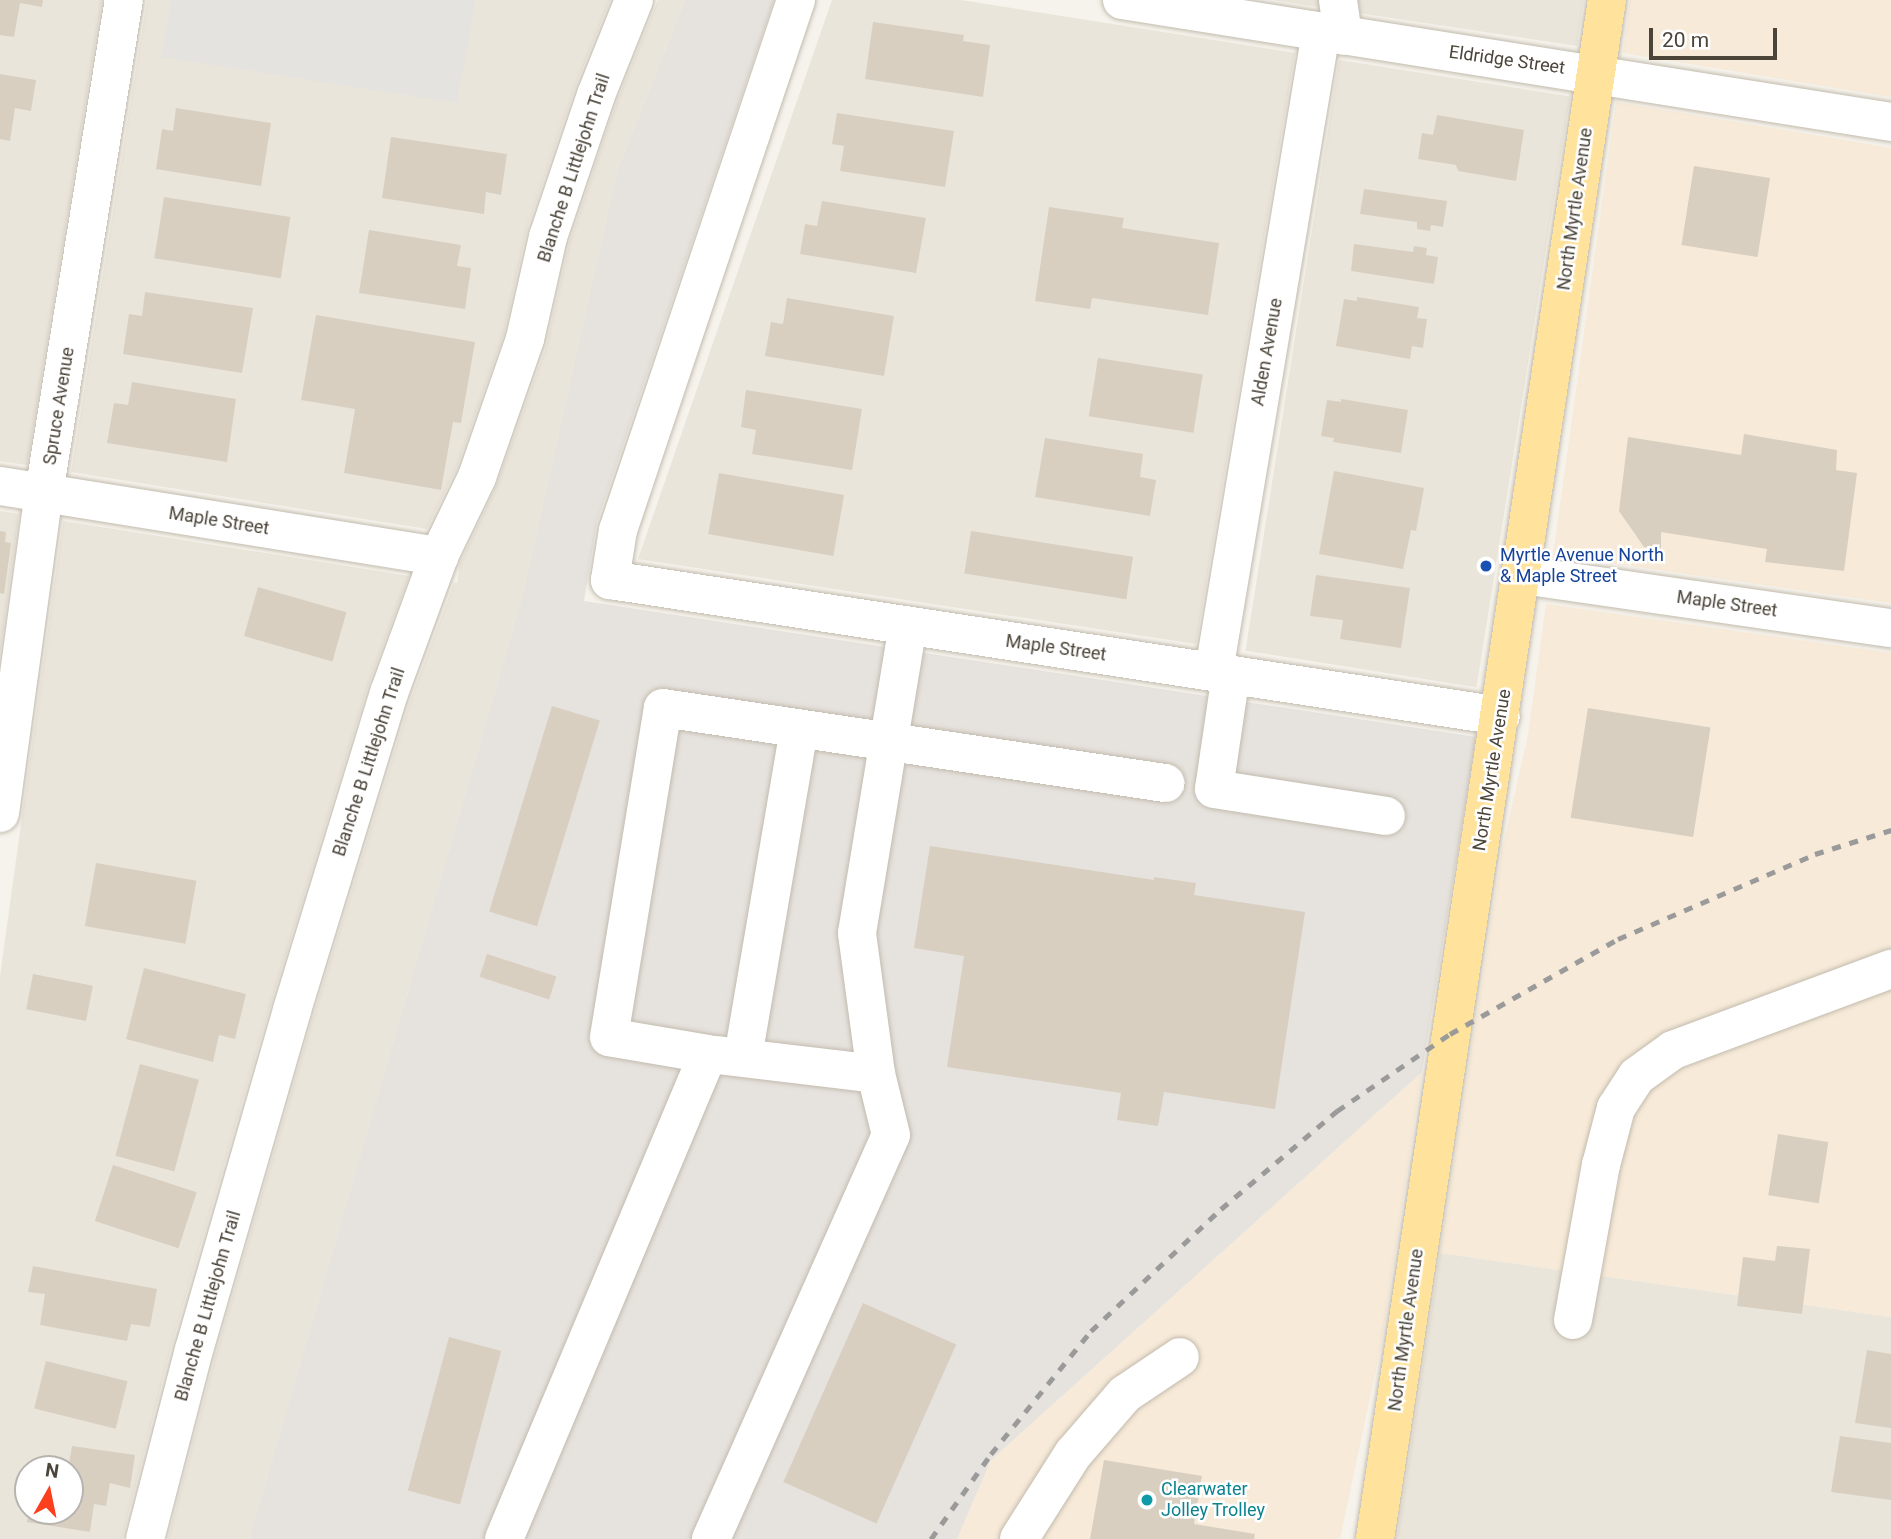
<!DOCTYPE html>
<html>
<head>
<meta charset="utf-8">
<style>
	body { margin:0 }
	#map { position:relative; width:1891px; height:1539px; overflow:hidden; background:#f6f3ec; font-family:Roboto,sans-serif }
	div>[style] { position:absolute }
	.residential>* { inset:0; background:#eae5da; transform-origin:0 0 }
	.commercial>* { inset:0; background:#f7ead8 }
	.industrial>* { inset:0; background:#e6e2dd }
	.parking>* { inset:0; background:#e5e3e0 }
	.building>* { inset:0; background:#d8cfc1; transform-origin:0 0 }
	.roads { filter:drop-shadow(0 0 2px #c2bbae) drop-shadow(0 0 2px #c2bbae) }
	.minor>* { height:38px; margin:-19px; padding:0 19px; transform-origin:19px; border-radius:19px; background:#fff }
	.major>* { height:38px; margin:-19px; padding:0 19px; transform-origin:19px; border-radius:19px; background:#ffe39c }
	.rail>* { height:5px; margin-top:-2.5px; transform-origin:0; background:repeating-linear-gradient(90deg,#9a9a9a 0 9px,transparent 0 18px) }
	.dots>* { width:19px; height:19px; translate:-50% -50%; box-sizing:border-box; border:4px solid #fff; border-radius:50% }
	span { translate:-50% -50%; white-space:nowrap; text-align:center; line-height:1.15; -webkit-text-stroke:5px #fff; paint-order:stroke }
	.street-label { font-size:18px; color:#4b4439 }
	.transit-label { font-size:18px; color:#164399 }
	.left { translate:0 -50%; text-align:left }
	.culture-label { font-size:18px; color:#0d838f }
	.north { position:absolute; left:14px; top:1455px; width:70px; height:70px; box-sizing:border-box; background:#fff; border:2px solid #b7b4b0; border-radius:50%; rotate:9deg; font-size:19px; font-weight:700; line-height:28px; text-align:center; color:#4b4439 }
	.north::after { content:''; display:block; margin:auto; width:24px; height:32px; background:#fc3f1d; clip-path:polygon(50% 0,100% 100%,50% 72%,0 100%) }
	.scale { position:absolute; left:1649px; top:28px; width:128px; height:32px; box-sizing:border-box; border:4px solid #4b4439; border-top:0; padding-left:9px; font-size:21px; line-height:24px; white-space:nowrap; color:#4b4439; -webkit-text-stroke:5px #fff; paint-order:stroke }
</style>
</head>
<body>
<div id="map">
	<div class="residential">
		<div style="clip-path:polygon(0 0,102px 0,27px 465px,0 461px)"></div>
		<div style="clip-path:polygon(147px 0,610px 0,576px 85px,527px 229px,504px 333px,457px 467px,427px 529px,71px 472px)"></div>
		<div style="clip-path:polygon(658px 0,685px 0,617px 171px,522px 598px,249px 1539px,168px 1539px,215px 1357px,313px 1017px,410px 701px,454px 583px,457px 583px,460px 563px,497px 485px,546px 347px,569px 244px,616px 104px)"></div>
		<div style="clip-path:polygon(832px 0,961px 0,1295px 53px,1196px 644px,638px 559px)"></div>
		<div style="clip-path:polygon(1273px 0,1584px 0,1577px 46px)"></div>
		<div style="left:1339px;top:60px;width:234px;height:598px;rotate:9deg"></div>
		<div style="clip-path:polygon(0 511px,19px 514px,0 654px)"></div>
		<div style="clip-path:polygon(evenodd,63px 521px,409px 576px,368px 686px,271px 1003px,172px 1344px,122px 1539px,0 1539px,0 976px,63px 521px,28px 1469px,70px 1469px,70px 1511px,28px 1511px,28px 1469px)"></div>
		<div style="clip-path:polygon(1440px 1253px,1891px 1317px,1891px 1539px,1397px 1539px)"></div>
	</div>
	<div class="commercial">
		<div style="clip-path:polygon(1630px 0,1891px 0,1891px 97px,1623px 53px)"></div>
		<div style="clip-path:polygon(1616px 102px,1891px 148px,1891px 603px,1553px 555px)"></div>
		<div style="clip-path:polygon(1546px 604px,1891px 653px,1891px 1317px,1440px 1253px,1502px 849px,1528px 735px)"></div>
		<div style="clip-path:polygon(1422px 1072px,1382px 1341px,1340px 1539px,957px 1539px,991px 1460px)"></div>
	</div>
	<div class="industrial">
		<div style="clip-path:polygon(685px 0,774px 0,597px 522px,584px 601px,1476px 737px,1422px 1072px,991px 1460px,957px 1539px,249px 1539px,522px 598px,617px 171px)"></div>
	</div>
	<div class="parking">
		<div style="clip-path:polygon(171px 0,476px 0,457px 103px,161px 57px)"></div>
	</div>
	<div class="building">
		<div style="clip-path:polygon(0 0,43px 0,42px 7px,20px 3px,14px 37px,0 35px)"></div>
		<div style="clip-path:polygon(873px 22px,964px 35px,963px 41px,990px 45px,983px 97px,865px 79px)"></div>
		<div style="clip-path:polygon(0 74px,36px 80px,31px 111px,15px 108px,10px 141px,0 139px)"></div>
		<div style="clip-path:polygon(176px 108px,271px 123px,261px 186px,156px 169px,162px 129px,173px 131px)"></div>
		<div style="clip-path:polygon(837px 113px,954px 131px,945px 187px,840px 171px,844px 146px,832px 144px)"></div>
		<div style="clip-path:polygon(1437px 115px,1524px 130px,1516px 181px,1458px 171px,1456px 165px,1418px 159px,1422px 133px,1433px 135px)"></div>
		<div style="clip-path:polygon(391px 137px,507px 154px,501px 195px,486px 192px,484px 214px,382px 198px)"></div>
		<div style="left:1694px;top:166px;width:77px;height:80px;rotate:9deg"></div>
		<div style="clip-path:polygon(1364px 189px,1447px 201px,1443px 227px,1431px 225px,1430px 231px,1417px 229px,1417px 222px,1360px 214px)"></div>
		<div style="left:164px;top:197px;width:128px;height:62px;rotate:9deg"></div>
		<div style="clip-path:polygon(822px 201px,926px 218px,916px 273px,800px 254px,805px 224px,817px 226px)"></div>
		<div style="clip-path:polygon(1049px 207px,1124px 218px,1122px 228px,1219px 243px,1208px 315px,1092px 298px,1090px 309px,1035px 301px)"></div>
		<div style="clip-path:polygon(369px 230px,461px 245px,457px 266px,471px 268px,465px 309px,359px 293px)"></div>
		<div style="clip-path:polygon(1354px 244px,1413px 252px,1414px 246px,1427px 248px,1426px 255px,1438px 257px,1434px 284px,1351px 271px)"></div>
		<div style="clip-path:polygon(145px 292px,253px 308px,242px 373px,123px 354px,129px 314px,142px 316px)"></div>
		<div style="clip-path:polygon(1357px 297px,1419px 307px,1417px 318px,1427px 319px,1423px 348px,1412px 346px,1410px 359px,1336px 346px,1344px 299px,1357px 301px)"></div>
		<div style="clip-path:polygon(787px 298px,894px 316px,884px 376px,765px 356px,771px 322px,783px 324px)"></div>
		<div style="clip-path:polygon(316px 315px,475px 342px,461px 423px,453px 422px,441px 490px,344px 473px,355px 409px,301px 400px)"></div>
		<div style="left:1098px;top:358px;width:106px;height:59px;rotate:9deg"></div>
		<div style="clip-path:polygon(132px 382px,236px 399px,227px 462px,107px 443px,114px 403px,128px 405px)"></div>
		<div style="clip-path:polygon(746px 390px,862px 409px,852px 470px,752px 454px,756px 430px,741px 427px)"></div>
		<div style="clip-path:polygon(1341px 399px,1408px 410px,1401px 453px,1333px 442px,1334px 438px,1321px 436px,1327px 400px,1341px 402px)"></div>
		<div style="clip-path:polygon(1744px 434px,1837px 450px,1836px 470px,1857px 473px,1844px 571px,1765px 562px,1767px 549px,1661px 532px,1661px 550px,1644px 547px,1619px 511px,1628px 437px,1741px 455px)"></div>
		<div style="clip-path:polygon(1045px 438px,1143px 454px,1140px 477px,1156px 480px,1150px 516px,1035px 497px)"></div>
		<div style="clip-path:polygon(1334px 471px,1424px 488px,1416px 531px,1411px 530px,1403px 569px,1319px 554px)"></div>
		<div style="left:719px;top:473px;width:127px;height:62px;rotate:10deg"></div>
		<div style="clip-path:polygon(0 531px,6px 532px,5px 542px,11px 543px,4px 594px,0 593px)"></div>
		<div style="left:971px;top:531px;width:164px;height:43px;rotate:9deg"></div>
		<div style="clip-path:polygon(1316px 575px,1410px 588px,1401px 648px,1340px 639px,1343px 620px,1310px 616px)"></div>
		<div style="left:258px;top:587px;width:92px;height:51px;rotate:16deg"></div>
		<div style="left:552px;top:706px;width:50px;height:215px;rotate:17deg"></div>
		<div style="left:1588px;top:708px;width:124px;height:111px;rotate:9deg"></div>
		<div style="clip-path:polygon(930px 846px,1154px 880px,1154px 877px,1196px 883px,1194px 895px,1305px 912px,1275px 1109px,1164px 1092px,1158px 1126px,1117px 1120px,1121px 1093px,947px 1067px,964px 956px,914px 948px)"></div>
		<div style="left:96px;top:863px;width:102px;height:64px;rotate:10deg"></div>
		<div style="left:487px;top:954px;width:73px;height:24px;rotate:18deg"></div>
		<div style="clip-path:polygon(144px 968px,246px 994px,235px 1039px,219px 1035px,213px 1062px,126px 1039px)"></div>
		<div style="left:33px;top:974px;width:61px;height:36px;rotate:11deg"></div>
		<div style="left:140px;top:1064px;width:61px;height:95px;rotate:15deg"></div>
		<div style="left:1778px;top:1134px;width:51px;height:62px;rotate:9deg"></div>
		<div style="left:113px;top:1165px;width:88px;height:59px;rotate:18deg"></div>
		<div style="clip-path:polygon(1777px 1246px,1810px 1249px,1802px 1314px,1737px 1306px,1743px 1257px,1775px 1261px)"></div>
		<div style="clip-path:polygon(33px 1266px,157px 1289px,150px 1327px,131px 1324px,127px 1341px,40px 1325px,45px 1294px,28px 1292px)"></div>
		<div style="left:863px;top:1303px;width:102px;height:196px;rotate:24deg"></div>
		<div style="left:449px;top:1337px;width:54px;height:159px;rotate:15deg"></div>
		<div style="clip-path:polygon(1867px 1350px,1891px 1354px,1891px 1428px,1855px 1423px)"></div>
		<div style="left:46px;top:1361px;width:84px;height:49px;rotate:14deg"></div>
		<div style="clip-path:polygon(1840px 1436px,1891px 1443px,1891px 1500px,1831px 1492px)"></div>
		<div style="clip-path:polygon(72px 1446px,135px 1455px,130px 1488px,110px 1483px,106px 1506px,94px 1504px,90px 1532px,27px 1522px,29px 1511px,70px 1511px,68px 1469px)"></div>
		<div style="clip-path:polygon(1104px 1460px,1202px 1476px,1194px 1524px,1255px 1534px,1254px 1539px,1090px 1539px)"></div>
	</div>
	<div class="roads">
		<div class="minor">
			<div style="left:796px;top:0;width:559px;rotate:108.56deg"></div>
			<div style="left:618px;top:530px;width:51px;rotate:99.1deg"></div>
			<div style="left:610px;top:580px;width:901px;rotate:8.68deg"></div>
			<div style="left:1122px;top:0;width:779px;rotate:9.01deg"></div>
			<div style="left:1338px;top:0;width:36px;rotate:82deg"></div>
			<div style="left:0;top:486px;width:445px;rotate:9.1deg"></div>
			<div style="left:1522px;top:575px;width:373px;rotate:8.2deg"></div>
			<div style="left:1214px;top:671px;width:648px;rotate:-80.49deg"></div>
			<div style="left:1231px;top:674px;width:116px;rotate:98.4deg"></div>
			<div style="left:1214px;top:789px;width:174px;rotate:8.9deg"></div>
			<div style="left:0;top:813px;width:323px;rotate:-82.2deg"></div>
			<div style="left:44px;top:493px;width:499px;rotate:-80.8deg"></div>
			<div style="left:717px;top:1055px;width:160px;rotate:6.8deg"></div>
			<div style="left:743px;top:1057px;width:333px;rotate:-80.3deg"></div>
			<div style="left:1573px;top:1320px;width:158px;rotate:-79.8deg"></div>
			<div style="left:1601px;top:1165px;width:59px;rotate:-75.3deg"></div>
			<div style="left:1616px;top:1108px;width:38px;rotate:-57deg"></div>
			<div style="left:1637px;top:1076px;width:44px;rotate:-35.8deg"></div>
			<div style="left:1673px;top:1050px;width:233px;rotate:-20.4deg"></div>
			<div style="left:145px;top:1539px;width:195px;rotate:-75.5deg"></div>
			<div style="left:194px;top:1350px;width:354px;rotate:-73.9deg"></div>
			<div style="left:292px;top:1010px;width:332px;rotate:-73deg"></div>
			<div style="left:389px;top:693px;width:146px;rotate:-69.9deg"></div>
			<div style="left:439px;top:556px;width:88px;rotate:-64.3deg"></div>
			<div style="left:477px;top:477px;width:146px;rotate:-70.8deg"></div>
			<div style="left:525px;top:339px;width:105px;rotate:-77.3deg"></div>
			<div style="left:548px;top:237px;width:150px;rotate:-71.3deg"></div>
			<div style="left:596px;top:95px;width:102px;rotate:-68.2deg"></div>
			<div style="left:504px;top:1539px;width:526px;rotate:-67.19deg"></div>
			<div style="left:708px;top:1054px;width:100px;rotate:-170.3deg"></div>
			<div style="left:609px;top:1037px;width:333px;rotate:-80.7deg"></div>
			<div style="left:663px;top:708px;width:508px;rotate:8.5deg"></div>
			<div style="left:711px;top:1539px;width:442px;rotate:-66deg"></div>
			<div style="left:891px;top:1135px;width:63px;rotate:-103.8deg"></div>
			<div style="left:876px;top:1074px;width:142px;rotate:-97.7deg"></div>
			<div style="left:857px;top:933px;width:311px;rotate:-80.6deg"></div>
			<div style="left:1019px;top:1539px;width:101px;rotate:-57.6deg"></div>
			<div style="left:1073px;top:1454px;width:79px;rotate:-49.1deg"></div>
			<div style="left:1125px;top:1394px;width:66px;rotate:-33.9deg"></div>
		</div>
		<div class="major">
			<div style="left:1375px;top:1539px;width:1556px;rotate:-81.43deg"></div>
		</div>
	</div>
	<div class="rail">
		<div style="left:931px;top:1539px;width:104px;rotate:-54.8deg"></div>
		<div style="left:991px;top:1454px;width:159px;rotate:-50.9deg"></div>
		<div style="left:1091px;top:1331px;width:178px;rotate:-43.2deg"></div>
		<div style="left:1221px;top:1209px;width:152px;rotate:-40.2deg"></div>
		<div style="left:1337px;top:1111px;width:137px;rotate:-34.3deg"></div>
		<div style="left:1450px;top:1034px;width:193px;rotate:-29.5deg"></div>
		<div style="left:1618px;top:939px;width:215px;rotate:-23.3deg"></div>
		<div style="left:1815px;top:854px;width:80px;rotate:-17.5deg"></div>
	</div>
	<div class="dots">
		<div style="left:1486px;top:566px;background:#1a4fb4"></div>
		<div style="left:1147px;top:1500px;background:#0f9aa8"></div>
	</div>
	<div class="street-label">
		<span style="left:1507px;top:60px;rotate:8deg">Eldridge Street</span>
		<span style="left:574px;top:168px;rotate:-72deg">Blanche B Littlejohn Trail</span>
		<span style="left:1575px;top:209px;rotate:-82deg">North Myrtle Avenue</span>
		<span style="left:1267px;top:352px;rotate:-80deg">Alden Avenue</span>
		<span style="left:59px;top:406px;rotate:-81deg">Spruce Avenue</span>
		<span style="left:219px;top:521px;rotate:9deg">Maple Street</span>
		<span style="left:1727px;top:604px;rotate:8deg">Maple Street</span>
		<span style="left:1056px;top:648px;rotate:8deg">Maple Street</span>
		<span style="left:369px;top:762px;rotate:-72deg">Blanche B Littlejohn Trail</span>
		<span style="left:1492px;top:770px;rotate:-81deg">North Myrtle Avenue</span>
		<span style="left:208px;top:1306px;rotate:-74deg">Blanche B Littlejohn Trail</span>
		<span style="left:1406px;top:1330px;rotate:-82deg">North Myrtle Avenue</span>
	</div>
	<div class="transit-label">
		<span class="left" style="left:1500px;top:566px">Myrtle Avenue North<br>&amp; Maple Street</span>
	</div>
	<div class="culture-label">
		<span class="left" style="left:1161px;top:1500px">Clearwater<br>Jolley Trolley</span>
	</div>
	<div class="north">N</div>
	<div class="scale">20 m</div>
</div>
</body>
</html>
